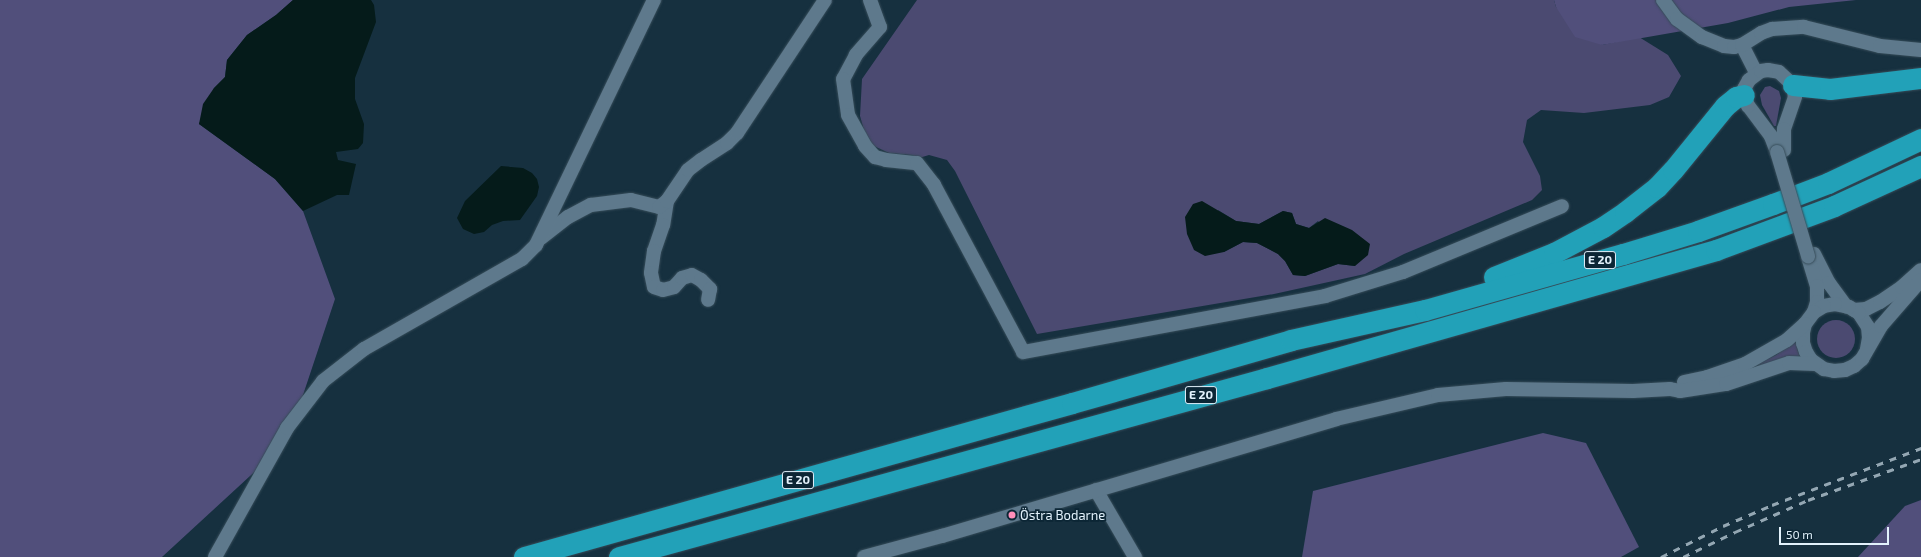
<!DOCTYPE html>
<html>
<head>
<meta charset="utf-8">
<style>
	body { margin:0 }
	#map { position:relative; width:1921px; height:557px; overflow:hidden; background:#16303f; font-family:"Exo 2",sans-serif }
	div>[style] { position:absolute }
	.green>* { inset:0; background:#4b4a71 }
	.round { border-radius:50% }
	.forest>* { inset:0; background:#514f7b }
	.water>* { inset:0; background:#051b1a }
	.roads { filter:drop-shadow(0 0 1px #364c59) drop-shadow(0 0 1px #364c59) }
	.minor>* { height:14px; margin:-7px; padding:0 7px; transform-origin:7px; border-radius:7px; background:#5e798c }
	.highway>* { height:21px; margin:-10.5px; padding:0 10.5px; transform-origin:10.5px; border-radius:10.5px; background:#22a1b8 }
	.rail>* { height:3px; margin-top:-1.5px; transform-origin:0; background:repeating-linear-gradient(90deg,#94a7b3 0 7px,transparent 0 14px) }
	.bridges { filter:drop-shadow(0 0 1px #364c59) drop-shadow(0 0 1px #364c59) }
	.minor-bridge>* { height:14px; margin:-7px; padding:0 7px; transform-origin:7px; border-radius:7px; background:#5e798c }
	.dots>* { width:11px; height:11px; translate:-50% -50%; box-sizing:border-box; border:2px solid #0c2635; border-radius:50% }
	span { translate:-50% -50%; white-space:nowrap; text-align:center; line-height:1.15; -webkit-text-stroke:3.5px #0c2635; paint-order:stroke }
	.shield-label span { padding:1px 3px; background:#0c2635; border:1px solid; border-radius:3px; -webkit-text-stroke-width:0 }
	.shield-label { font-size:12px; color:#e3f2fc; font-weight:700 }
	.poi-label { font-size:13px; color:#e3f2fc }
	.left { translate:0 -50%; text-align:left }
	.scale { position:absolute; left:1779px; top:527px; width:110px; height:18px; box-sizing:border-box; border:2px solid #e3f2fc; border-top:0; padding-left:5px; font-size:12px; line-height:14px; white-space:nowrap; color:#e3f2fc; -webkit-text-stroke:3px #0c2635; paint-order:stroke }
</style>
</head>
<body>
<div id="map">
	<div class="green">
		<div style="clip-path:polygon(evenodd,917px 0,1554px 0,1556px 7px,1602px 45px,1639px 37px,1668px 55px,1681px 76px,1669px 97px,1650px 105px,1584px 113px,1541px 110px,1527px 120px,1523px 142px,1540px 176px,1542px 190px,1532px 200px,1404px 254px,1365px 274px,1274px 294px,1037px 334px,955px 171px,947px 160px,929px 155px,919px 158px,912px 155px,889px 153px,874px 146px,866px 137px,860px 116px,862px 79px,917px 0,1218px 210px,1236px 221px,1259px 224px,1283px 211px,1292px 213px,1296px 224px,1309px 228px,1318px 221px,1355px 266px,1338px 264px,1305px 276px,1293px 275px,1285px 261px,1278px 254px,1257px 243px,1243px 242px,1224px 252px,1218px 210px)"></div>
		<div style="clip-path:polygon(1770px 86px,1779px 91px,1781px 98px,1776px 126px,1774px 126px,1762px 105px,1760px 95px,1765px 87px)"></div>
		<div class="round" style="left:1817px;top:320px;width:38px;height:38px"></div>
		<div style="clip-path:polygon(1797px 340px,1797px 348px,1800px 356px,1789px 358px,1723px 381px,1776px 355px)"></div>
	</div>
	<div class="forest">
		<div style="clip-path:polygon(0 0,293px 0,276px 15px,247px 35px,227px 60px,225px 77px,214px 88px,199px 124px,275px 179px,303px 211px,335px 299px,296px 416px,275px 453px,162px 557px,0 557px)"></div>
		<div style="clip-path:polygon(1554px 0,1856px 0,1789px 7px,1728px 23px,1602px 45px,1575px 37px,1556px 7px)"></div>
		<div style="clip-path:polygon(1543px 433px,1586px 443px,1639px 547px,1621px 557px,1302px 557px,1313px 491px)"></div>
		<div style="clip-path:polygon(1921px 500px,1921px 557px,1858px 557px,1905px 506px)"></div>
	</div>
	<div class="water">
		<div style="clip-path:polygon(293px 0,371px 0,374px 5px,376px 22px,355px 78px,355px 99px,364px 124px,363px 143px,358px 149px,336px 152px,338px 160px,356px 164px,349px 195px,337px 195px,303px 211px,275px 179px,199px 124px,203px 104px,214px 88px,225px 77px,227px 60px,247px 35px,276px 15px)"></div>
		<div style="clip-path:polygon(501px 166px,523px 168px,532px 173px,537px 179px,539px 187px,537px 196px,520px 220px,503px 221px,492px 225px,484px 232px,474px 234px,463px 229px,457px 218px,465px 201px)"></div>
		<div style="clip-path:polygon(1202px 201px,1236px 221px,1259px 224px,1283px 211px,1292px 213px,1296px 224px,1309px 228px,1325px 218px,1352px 230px,1370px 244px,1368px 255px,1355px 266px,1338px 264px,1305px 276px,1293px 275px,1285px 261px,1278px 254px,1257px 243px,1243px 242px,1224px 252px,1205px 256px,1194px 250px,1187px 234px,1185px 217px,1193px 204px)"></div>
	</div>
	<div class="roads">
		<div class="minor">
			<div style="left:870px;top:0;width:29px;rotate:70deg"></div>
			<div style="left:880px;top:27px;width:37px;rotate:131deg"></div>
			<div style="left:856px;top:55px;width:27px;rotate:118deg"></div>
			<div style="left:843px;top:79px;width:36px;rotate:82deg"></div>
			<div style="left:848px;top:115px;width:35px;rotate:61deg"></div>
			<div style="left:865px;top:146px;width:15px;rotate:48deg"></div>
			<div style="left:875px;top:157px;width:11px;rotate:15deg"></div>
			<div style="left:886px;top:160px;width:31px;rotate:6deg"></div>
			<div style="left:917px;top:163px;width:28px;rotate:52deg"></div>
			<div style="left:934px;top:185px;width:189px;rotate:61.9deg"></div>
			<div style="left:1023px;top:352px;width:307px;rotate:-10.5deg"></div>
			<div style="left:1325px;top:296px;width:82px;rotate:-17.1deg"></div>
			<div style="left:1403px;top:272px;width:172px;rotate:-22.5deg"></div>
			<div style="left:1663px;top:0;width:24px;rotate:54deg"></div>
			<div style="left:1677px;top:19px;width:31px;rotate:36deg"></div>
			<div style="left:1702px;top:37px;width:24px;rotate:22deg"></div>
			<div style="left:1724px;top:46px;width:10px;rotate:6deg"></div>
			<div style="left:1734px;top:47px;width:8px;rotate:-14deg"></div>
			<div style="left:1742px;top:45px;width:31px;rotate:63deg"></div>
			<div style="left:1742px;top:45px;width:22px;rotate:-32deg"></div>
			<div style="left:1761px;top:33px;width:12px;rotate:-20deg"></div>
			<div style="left:1772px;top:29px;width:32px;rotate:-4deg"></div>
			<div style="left:1804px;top:27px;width:78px;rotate:14deg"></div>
			<div style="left:1880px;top:46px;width:41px;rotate:5.6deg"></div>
			<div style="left:1777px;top:152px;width:17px;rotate:-111deg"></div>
			<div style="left:1771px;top:136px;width:38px;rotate:-127deg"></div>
			<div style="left:1748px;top:106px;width:12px;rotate:-110deg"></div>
			<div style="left:1744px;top:95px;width:6px;rotate:-90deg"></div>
			<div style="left:1744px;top:89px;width:10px;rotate:-61deg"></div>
			<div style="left:1749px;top:80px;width:15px;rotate:-37deg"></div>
			<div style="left:1761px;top:71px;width:7px;rotate:-8deg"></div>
			<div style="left:1768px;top:70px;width:11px;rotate:10deg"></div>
			<div style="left:1779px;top:72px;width:19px;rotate:43deg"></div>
			<div style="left:1793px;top:85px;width:12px;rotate:81deg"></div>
			<div style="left:1795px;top:97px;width:34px;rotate:109deg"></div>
			<div style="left:1784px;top:129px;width:21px;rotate:90deg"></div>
			<div style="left:667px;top:201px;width:24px;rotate:99deg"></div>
			<div style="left:663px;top:225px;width:28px;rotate:109deg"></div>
			<div style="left:654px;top:251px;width:22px;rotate:98deg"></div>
			<div style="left:651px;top:273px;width:14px;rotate:78deg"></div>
			<div style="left:654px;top:287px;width:9px;rotate:18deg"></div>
			<div style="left:663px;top:290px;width:11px;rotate:-15deg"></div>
			<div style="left:674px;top:287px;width:12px;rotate:-48deg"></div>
			<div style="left:682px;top:278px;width:10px;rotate:-17deg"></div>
			<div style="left:692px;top:275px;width:10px;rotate:29deg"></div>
			<div style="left:701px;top:280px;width:13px;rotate:45deg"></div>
			<div style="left:710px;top:289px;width:11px;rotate:100deg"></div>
			<div style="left:541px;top:238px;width:34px;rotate:-38deg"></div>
			<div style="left:568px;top:217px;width:26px;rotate:-28deg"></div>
			<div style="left:591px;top:205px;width:40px;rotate:-7.1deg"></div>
			<div style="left:631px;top:200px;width:29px;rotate:14deg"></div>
			<div style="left:659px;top:207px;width:10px;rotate:-37deg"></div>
			<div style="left:667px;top:201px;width:37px;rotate:-56deg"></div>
			<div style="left:688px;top:170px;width:16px;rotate:-38deg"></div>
			<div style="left:701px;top:160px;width:31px;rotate:-33deg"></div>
			<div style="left:727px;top:143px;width:14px;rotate:-45deg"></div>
			<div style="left:737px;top:133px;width:159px;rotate:-56.5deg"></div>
			<div style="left:1814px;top:254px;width:33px;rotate:63deg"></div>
			<div style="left:1829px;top:283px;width:29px;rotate:54deg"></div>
			<div style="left:1808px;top:257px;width:30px;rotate:73deg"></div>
			<div style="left:1817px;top:286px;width:16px;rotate:90deg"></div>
			<div style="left:1817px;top:302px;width:10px;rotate:107deg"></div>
			<div style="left:1854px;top:310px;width:12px;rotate:-5deg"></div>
			<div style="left:1866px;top:309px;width:16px;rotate:-27deg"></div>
			<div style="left:1880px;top:302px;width:27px;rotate:-34deg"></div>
			<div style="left:1902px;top:287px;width:25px;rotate:-42deg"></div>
			<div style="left:1867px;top:349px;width:11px;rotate:-80deg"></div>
			<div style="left:1869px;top:338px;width:11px;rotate:-95deg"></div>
			<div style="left:1868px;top:327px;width:17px;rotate:-123deg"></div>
			<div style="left:1859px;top:313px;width:12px;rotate:-149deg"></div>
			<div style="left:1849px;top:307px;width:14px;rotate:-168deg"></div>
			<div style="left:1835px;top:304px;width:11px;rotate:170deg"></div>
			<div style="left:1824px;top:306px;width:12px;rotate:149deg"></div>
			<div style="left:1814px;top:312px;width:15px;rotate:127deg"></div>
			<div style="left:1805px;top:324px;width:9px;rotate:103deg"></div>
			<div style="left:1803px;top:333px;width:10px;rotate:90deg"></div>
			<div style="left:1803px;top:343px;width:9px;rotate:72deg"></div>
			<div style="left:1806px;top:352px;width:9px;rotate:58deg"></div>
			<div style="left:1811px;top:360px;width:16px;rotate:35deg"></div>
			<div style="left:1824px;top:369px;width:10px;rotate:11deg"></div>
			<div style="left:1834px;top:371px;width:11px;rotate:-5deg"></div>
			<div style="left:1845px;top:370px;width:10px;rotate:-24deg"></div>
			<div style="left:1854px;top:366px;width:11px;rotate:-41deg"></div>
			<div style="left:1862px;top:359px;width:38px;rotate:-60deg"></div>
			<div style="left:1881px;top:326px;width:61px;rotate:-49deg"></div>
			<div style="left:1684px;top:382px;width:24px;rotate:-12deg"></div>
			<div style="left:1707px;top:377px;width:40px;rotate:-18.9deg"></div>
			<div style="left:1745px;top:364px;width:48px;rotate:-29.7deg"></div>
			<div style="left:1787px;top:340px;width:24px;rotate:-42deg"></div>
			<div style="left:1096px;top:490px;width:78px;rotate:59.8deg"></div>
			<div style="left:215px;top:557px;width:148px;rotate:-60.8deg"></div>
			<div style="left:287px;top:428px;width:59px;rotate:-52.5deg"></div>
			<div style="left:323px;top:381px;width:52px;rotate:-38deg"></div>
			<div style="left:364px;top:349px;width:182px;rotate:-29.7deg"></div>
			<div style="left:522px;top:259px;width:20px;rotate:-45deg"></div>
			<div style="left:536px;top:245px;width:272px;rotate:-64.3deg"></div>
			<div style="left:864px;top:557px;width:81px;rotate:-15.1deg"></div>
			<div style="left:942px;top:536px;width:411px;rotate:-16.5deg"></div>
			<div style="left:1336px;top:419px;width:105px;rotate:-13.2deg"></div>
			<div style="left:1438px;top:395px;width:68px;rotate:-5deg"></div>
			<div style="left:1506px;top:389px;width:127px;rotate:0.9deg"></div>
			<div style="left:1633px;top:391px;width:37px;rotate:-3deg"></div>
			<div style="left:1670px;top:389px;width:10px;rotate:11deg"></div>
			<div style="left:1680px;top:391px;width:47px;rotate:-8.7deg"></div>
			<div style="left:1726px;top:384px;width:66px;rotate:-18.4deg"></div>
			<div style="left:1789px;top:363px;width:26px;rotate:2deg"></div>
		</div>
		<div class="highway">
			<div style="left:1793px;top:85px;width:37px;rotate:6deg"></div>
			<div style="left:1830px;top:89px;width:92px;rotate:-6.9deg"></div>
			<div style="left:1494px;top:277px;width:65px;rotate:-21.8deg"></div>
			<div style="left:1554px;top:253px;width:55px;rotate:-28deg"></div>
			<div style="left:1603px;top:227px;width:27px;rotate:-34deg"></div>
			<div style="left:1625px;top:212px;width:41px;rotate:-38deg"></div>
			<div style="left:1657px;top:187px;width:23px;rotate:-47deg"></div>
			<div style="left:1673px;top:170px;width:82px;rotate:-50.9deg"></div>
			<div style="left:1725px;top:106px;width:14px;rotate:-39deg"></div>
			<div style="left:1736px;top:97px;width:8px;rotate:-14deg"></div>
			<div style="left:524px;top:557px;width:569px;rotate:-15.7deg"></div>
			<div style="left:1072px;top:403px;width:228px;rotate:-16deg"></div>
			<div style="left:1291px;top:340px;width:137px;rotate:-12.6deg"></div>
			<div style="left:1425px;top:310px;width:206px;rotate:-15.8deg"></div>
			<div style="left:1623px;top:254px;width:78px;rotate:-17deg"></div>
			<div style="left:1698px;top:231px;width:80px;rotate:-19.8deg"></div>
			<div style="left:1773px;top:204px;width:59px;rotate:-20.9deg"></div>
			<div style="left:1828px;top:183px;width:103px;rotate:-25.3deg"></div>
			<div style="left:619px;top:557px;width:672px;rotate:-15.44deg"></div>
			<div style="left:1267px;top:378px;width:467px;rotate:-15.9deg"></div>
			<div style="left:1716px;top:250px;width:126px;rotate:-20.4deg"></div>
			<div style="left:1834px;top:206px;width:96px;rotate:-24.7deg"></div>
		</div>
	</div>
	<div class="rail">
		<div style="left:1661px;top:557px;width:69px;rotate:-26.6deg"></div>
		<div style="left:1723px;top:526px;width:53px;rotate:-23.2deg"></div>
		<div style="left:1772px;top:505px;width:160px;rotate:-20.9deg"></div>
		<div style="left:1683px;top:557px;width:58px;rotate:-25.7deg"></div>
		<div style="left:1735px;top:532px;width:80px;rotate:-23.7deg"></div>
		<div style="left:1808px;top:500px;width:120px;rotate:-19.9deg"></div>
	</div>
	<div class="bridges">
		<div class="minor-bridge">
			<div style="left:1777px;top:152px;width:109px;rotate:73.4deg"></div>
		</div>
	</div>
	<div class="dots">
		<div style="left:1012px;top:515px;background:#ff8eb9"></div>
	</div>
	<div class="shield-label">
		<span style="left:1600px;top:260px">E 20</span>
		<span style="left:1201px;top:395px">E 20</span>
		<span style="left:798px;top:480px">E 20</span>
	</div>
	<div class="poi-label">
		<span class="left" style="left:1020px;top:515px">Östra Bodarne</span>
	</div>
	<div class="scale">50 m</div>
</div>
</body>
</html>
